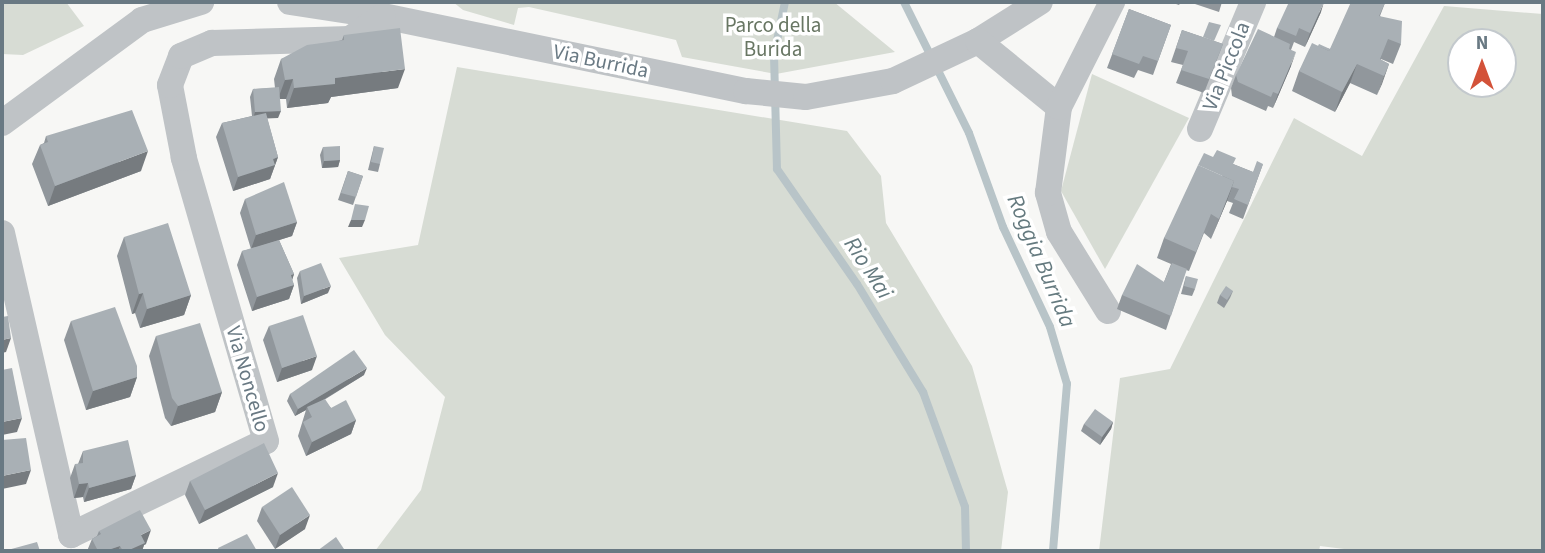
<!DOCTYPE html>
<style>
body{margin:0}
#map{position:relative;width:1545px;height:553px;overflow:hidden;background:#f7f7f5;font-family:"Source Sans 3",sans-serif}
div>[style]{position:absolute}
[style*='--x']{left:calc(var(--x)*1px);top:calc(var(--y)*1px);width:calc(var(--w)*1px);rotate:calc(var(--a)*1deg)}
.green>*{inset:0;background:#d7dcd4}
.stream>*{height:8px;margin:-4px;padding:0 4px;transform-origin:4px;border-radius:4px;background:#b8c4c8}
.street>*{height:26px;margin:-13px;padding:0 13px;transform-origin:13px;border-radius:13px;background:#bfc3c6}
.wall>*{inset:0;background:#91979c}
.shaded-wall>*{inset:0;background:#767b7f}
.building>*{inset:0;background:#a9b0b5}
span{translate:-50% -50%;white-space:nowrap;text-align:center;line-height:1.15;-webkit-text-stroke:7px #fff;paint-order:stroke}
.park-label{font-size:21px;color:#687663}
.street-label{font-size:21px;color:#697983}
.water-label{font-size:23px;color:#657a7f;font-style:italic}
.frame{position:absolute;inset:0;border:4px solid #697983;pointer-events:none}
.north{position:absolute;left:1447px;top:28px;width:70px;height:70px;box-sizing:border-box;background:#fff;border:2px solid #c3c9cd;border-radius:50%;rotate:0deg;font-size:19px;font-weight:700;line-height:28px;text-align:center;color:#697983}
.north::after{content:'';display:block;margin:auto;width:24px;height:32px;background:#d35239;clip-path:polygon(50% 0,100% 100%,50% 72%,0 100%)}
</style>
<div id="map">
<div class="green">
<div style="clip-path:polygon(2px 2px,66px 2px,84px 26px,23px 55px,2px 54px)"></div>
<div style="clip-path:polygon(453px 2px,834px 2px,895px 52px,776px 74px,682px 57px,676px 40px,529px 7px,518px 8px,514px 25px,463px 10px)"></div>
<div style="clip-path:polygon(evenodd,1444px 6px,1543px 14px,1543px 551px,1360px 551px,1320px 546px,1319px 551px,1099px 551px,1120px 378px,1170px 369px,1294px 118px,1362px 156px,1444px 6px,1461px 42px,1503px 42px,1503px 84px,1461px 84px,1461px 42px)"></div>
<div style="clip-path:polygon(457px 67px,847px 131px,881px 176px,886px 223px,972px 366px,1008px 492px,1001px 551px,375px 551px,421px 490px,445px 397px,385px 335px,339px 258px,418px 245px)"></div>
<div style="clip-path:polygon(1092px 74px,1189px 118px,1105px 269px,1061px 191px)"></div>
</div>
<div class="stream">
<div style="--x:785;--y:2;--w:54;--a:101.7"></div>
<div style="--x:774;--y:55;--w:114;--a:88.5"></div>
<div style="--x:777;--y:169;--w:140;--a:55.2"></div>
<div style="--x:857;--y:284;--w:127;--a:58.6"></div>
<div style="--x:923;--y:392;--w:122;--a:69.9"></div>
<div style="--x:965;--y:507;--w:44;--a:88.7"></div>
<div style="--x:904;--y:2;--w:146;--a:63.6"></div>
<div style="--x:969;--y:133;--w:100;--a:70.1"></div>
<div style="--x:1003;--y:227;--w:110;--a:64.8"></div>
<div style="--x:1050;--y:327;--w:59;--a:73.4"></div>
<div style="--x:1067;--y:384;--w:168;--a:94.8"></div>
</div>
<div class="street">
<div style="--x:290;--y:2;--w:94;--a:8.6"></div>
<div style="--x:383;--y:16;--w:371;--a:11.7"></div>
<div style="--x:746;--y:91;--w:60;--a:5.7"></div>
<div style="--x:806;--y:97;--w:88;--a:-10.4"></div>
<div style="--x:893;--y:81;--w:94;--a:-25.2"></div>
<div style="--x:978;--y:41;--w:73;--a:-32.2"></div>
<div style="--x:978;--y:41;--w:104;--a:39.2"></div>
<div style="--x:2;--y:123;--w:174;--a:-36.3"></div>
<div style="--x:142;--y:20;--w:62;--a:-17"></div>
<div style="--x:1200;--y:129;--w:138;--a:-67.3"></div>
<div style="--x:2;--y:233;--w:310;--a:77.1"></div>
<div style="--x:71;--y:535;--w:216;--a:-25.7"></div>
<div style="--x:266;--y:441;--w:295;--a:-106.2"></div>
<div style="--x:184;--y:158;--w:74;--a:-100.9"></div>
<div style="--x:170;--y:85;--w:31;--a:-69"></div>
<div style="--x:181;--y:56;--w:34;--a:-23"></div>
<div style="--x:212;--y:43;--w:138;--a:-1.7"></div>
<div style="--x:350;--y:39;--w:40;--a:-34.9"></div>
<div style="--x:1108;--y:311;--w:93;--a:-121.8"></div>
<div style="--x:1059;--y:232;--w:41;--a:-105.8"></div>
<div style="--x:1048;--y:193;--w:87;--a:-82.7"></div>
<div style="--x:1059;--y:107;--w:118;--a:-63.2"></div>
</div>
<div class="wall">
<div style="clip-path:polygon(1170px 2px,1181px 2px,1179px 5px)"></div>
<div style="clip-path:polygon(1189px 2px,1222px 2px,1219px 12px)"></div>
<div style="clip-path:polygon(1385px 3px,1380px 16px,1401px 44px,1393px 64px,1381px 59px,1381px 60px,1389px 64px,1377px 95px,1350px 83px,1335px 112px,1292px 91px,1299px 71px,1318px 46px,1330px 49px)"></div>
<div style="clip-path:polygon(1129px 9px,1171px 25px,1153px 75px,1138px 70px,1134px 78px,1107px 68px)"></div>
<div style="clip-path:polygon(1321px 12px,1305px 47px,1294px 42px,1291px 50px,1291px 66px,1273px 108px,1268px 106px,1266px 111px,1232px 96px,1231px 88px,1236px 75px,1274px 37px,1277px 28px)"></div>
<div style="clip-path:polygon(1182px 30px,1223px 44px,1204px 93px,1176px 83px,1183px 65px,1171px 62px)"></div>
<div style="clip-path:polygon(344px 35px,398px 88px,331px 97px,328px 103px,287px 108px,286px 99px,280px 99px,278px 118px,267px 118px,278px 157px,270px 179px,233px 191px,216px 137px,222px 123px,252px 116px,250px 97px,253px 89px,275px 88px,274px 79px,281px 59px,342px 40px)"></div>
<div style="clip-path:polygon(46px 136px,141px 171px,48px 206px,32px 164px,40px 145px,44px 143px)"></div>
<div style="clip-path:polygon(374px 146px,380px 164px,378px 172px,368px 170px)"></div>
<div style="clip-path:polygon(323px 147px,340px 160px,338px 167px,322px 168px,320px 155px)"></div>
<div style="clip-path:polygon(1233px 164px,1253px 172px,1263px 164px,1243px 219px,1229px 213px,1233px 203px,1227px 201px,1211px 239px,1204px 233px,1189px 271px,1186px 270px,1166px 330px,1117px 309px,1122px 295px,1164px 282px,1171px 264px,1157px 258px,1164px 238px)"></div>
<div style="clip-path:polygon(348px 171px,363px 176px,353px 205px,338px 200px)"></div>
<div style="clip-path:polygon(245px 199px,297px 222px,292px 236px,279px 240px,294px 274px,292px 280px,294px 285px,289px 299px,252px 311px,237px 265px,242px 251px,251px 249px,240px 213px)"></div>
<div style="clip-path:polygon(124px 237px,191px 295px,184px 315px,140px 328px,135px 313px,132px 314px,117px 256px)"></div>
<div style="clip-path:polygon(300px 271px,328px 293px,301px 304px,297px 278px)"></div>
<div style="clip-path:polygon(1186px 276px,1195px 289px,1192px 296px,1181px 294px)"></div>
<div style="clip-path:polygon(1233px 291px,1230px 298px,1224px 308px,1217px 303px,1220px 295px)"></div>
<div style="clip-path:polygon(71px 321px,137px 377px,130px 397px,86px 410px,64px 340px)"></div>
<div style="clip-path:polygon(269px 326px,312px 370px,277px 382px,263px 340px)"></div>
<div style="clip-path:polygon(156px 336px,222px 392px,215px 412px,171px 426px,165px 418px,149px 356px)"></div>
<div style="clip-path:polygon(364px 375px,324px 400px,331px 408px,356px 420px,351px 434px,306px 456px,298px 436px,306px 410px,295px 416px,287px 401px,290px 394px)"></div>
<div style="clip-path:polygon(1113px 422px,1111px 429px,1100px 445px,1081px 431px,1084px 424px)"></div>
<div style="clip-path:polygon(83px 451px,136px 475px,131px 489px,84px 502px,83px 497px,74px 498px,70px 478px,75px 464px,78px 464px)"></div>
<div style="clip-path:polygon(190px 481px,273px 487px,199px 524px,185px 495px)"></div>
<div style="clip-path:polygon(262px 507px,305px 529px,275px 549px,257px 521px)"></div>
<div style="clip-path:polygon(99px 531px,146px 544px,144px 545px,142px 551px,87px 551px,92px 539px,97px 536px)"></div>
</div>
<div class="shaded-wall">
<div style="clip-path:polygon(1324px 2px,1321px 12px,1305px 47px,1310px 33px)"></div>
<div style="clip-path:polygon(1296px 52px,1291px 66px,1273px 108px,1278px 94px)"></div>
<div style="clip-path:polygon(1357px 64px,1350px 83px,1335px 112px,1342px 92px)"></div>
<div style="clip-path:polygon(1389px 64px,1382px 84px,1377px 95px,1384px 76px)"></div>
<div style="clip-path:polygon(405px 69px,398px 88px,331px 97px,328px 103px,287px 108px,294px 88px,335px 78px)"></div>
<div style="clip-path:polygon(293px 79px,286px 99px,278px 99px,285px 80px)"></div>
<div style="clip-path:polygon(281px 111px,278px 118px,253px 119px,255px 112px)"></div>
<div style="clip-path:polygon(148px 151px,141px 171px,48px 206px,55px 186px)"></div>
<div style="clip-path:polygon(278px 157px,270px 179px,233px 191px,238px 177px)"></div>
<div style="clip-path:polygon(340px 160px,338px 167px,322px 168px,324px 161px)"></div>
<div style="clip-path:polygon(1234px 181px,1227px 201px,1211px 239px,1219px 219px)"></div>
<div style="clip-path:polygon(351px 220px,365px 220px,362px 227px,348px 227px)"></div>
<div style="clip-path:polygon(297px 222px,292px 236px,251px 249px,256px 235px)"></div>
<div style="clip-path:polygon(294px 274px,290px 286px,294px 285px,289px 299px,252px 311px,257px 297px,291px 275px)"></div>
<div style="clip-path:polygon(331px 286px,328px 293px,301px 304px,304px 296px)"></div>
<div style="clip-path:polygon(143px 293px,135px 313px,132px 314px,139px 294px)"></div>
<div style="clip-path:polygon(191px 295px,184px 315px,140px 328px,147px 309px)"></div>
<div style="clip-path:polygon(11px 338px,6px 352px,2px 353px,2px 340px)"></div>
<div style="clip-path:polygon(317px 356px,312px 370px,277px 382px,282px 368px)"></div>
<div style="clip-path:polygon(367px 368px,364px 375px,308px 409px,307px 407px,306px 410px,295px 416px,298px 409px)"></div>
<div style="clip-path:polygon(137px 377px,130px 397px,86px 410px,93px 391px)"></div>
<div style="clip-path:polygon(222px 392px,215px 412px,171px 426px,178px 406px)"></div>
<div style="clip-path:polygon(22px 418px,17px 432px,2px 435px,2px 422px)"></div>
<div style="clip-path:polygon(356px 420px,351px 434px,306px 456px,312px 442px)"></div>
<div style="clip-path:polygon(1113px 422px,1111px 429px,1100px 445px,1102px 437px)"></div>
<div style="clip-path:polygon(31px 470px,26px 484px,2px 489px,2px 476px)"></div>
<div style="clip-path:polygon(278px 473px,273px 487px,199px 524px,205px 510px)"></div>
<div style="clip-path:polygon(136px 475px,131px 489px,84px 502px,89px 488px)"></div>
<div style="clip-path:polygon(88px 483px,83px 497px,74px 498px,79px 484px)"></div>
<div style="clip-path:polygon(310px 515px,305px 529px,275px 549px,280px 535px)"></div>
<div style="clip-path:polygon(151px 530px,146px 544px,144px 545px,142px 551px,127px 551px,141px 535px)"></div>
<div style="clip-path:polygon(120px 546px,118px 551px,105px 551px)"></div>
</div>
<div class="building">
<div style="clip-path:polygon(1289px 2px,1324px 2px,1310px 33px,1299px 28px,1296px 36px,1277px 28px)"></div>
<div style="clip-path:polygon(1351px 2px,1382px 2px,1385px 3px,1379px 16px,1402px 21px,1401px 44px,1388px 39px,1380px 59px,1389px 64px,1384px 76px,1357px 64px,1342px 92px,1299px 71px,1312px 43px,1329px 51px)"></div>
<div style="clip-path:polygon(1129px 9px,1171px 25px,1158px 61px,1143px 56px,1139px 64px,1112px 54px)"></div>
<div style="clip-path:polygon(1209px 22px,1221px 25px,1214px 41px,1203px 37px)"></div>
<div style="clip-path:polygon(400px 28px,405px 69px,335px 78px,335px 84px,294px 88px,293px 79px,285px 80px,281px 59px,307px 45px,344px 40px,344px 35px)"></div>
<div style="clip-path:polygon(1258px 29px,1290px 44px,1289px 49px,1296px 52px,1278px 94px,1273px 92px,1271px 97px,1238px 82px,1236px 75px)"></div>
<div style="clip-path:polygon(1182px 30px,1223px 44px,1209px 79px,1181px 70px,1188px 51px,1176px 48px)"></div>
<div style="clip-path:polygon(1319px 44px,1330px 49px,1329px 51px,1318px 46px)"></div>
<div style="clip-path:polygon(279px 87px,281px 111px,255px 112px,253px 89px)"></div>
<div style="clip-path:polygon(132px 110px,148px 151px,55px 186px,40px 145px,48px 142px,46px 136px)"></div>
<div style="clip-path:polygon(266px 113px,278px 157px,273px 159px,275px 165px,238px 177px,222px 123px)"></div>
<div style="clip-path:polygon(340px 146px,340px 160px,324px 161px,323px 147px)"></div>
<div style="clip-path:polygon(374px 146px,384px 148px,380px 164px,371px 162px)"></div>
<div style="clip-path:polygon(1217px 150px,1236px 158px,1233px 164px,1253px 172px,1257px 161px,1263px 164px,1248px 205px,1234px 199px,1239px 189px,1232px 187px,1234px 181px,1198px 165px,1204px 153px,1213px 157px)"></div>
<div style="clip-path:polygon(1198px 165px,1234px 181px,1219px 219px,1211px 214px,1196px 252px,1164px 238px)"></div>
<div style="clip-path:polygon(348px 171px,363px 176px,356px 197px,341px 193px)"></div>
<div style="clip-path:polygon(284px 182px,297px 222px,256px 235px,245px 199px)"></div>
<div style="clip-path:polygon(355px 204px,369px 206px,365px 220px,351px 220px)"></div>
<div style="clip-path:polygon(168px 223px,191px 295px,147px 309px,143px 293px,139px 294px,124px 237px)"></div>
<div style="clip-path:polygon(279px 240px,294px 274px,291px 275px,294px 285px,257px 297px,242px 251px)"></div>
<div style="clip-path:polygon(321px 263px,331px 286px,304px 296px,300px 271px)"></div>
<div style="clip-path:polygon(1172px 263px,1187px 269px,1171px 316px,1122px 295px,1137px 264px,1164px 282px)"></div>
<div style="clip-path:polygon(1186px 276px,1198px 279px,1195px 289px,1184px 286px)"></div>
<div style="clip-path:polygon(1226px 286px,1233px 291px,1227px 300px,1220px 295px)"></div>
<div style="clip-path:polygon(115px 307px,137px 366px,137px 377px,93px 391px,71px 321px)"></div>
<div style="clip-path:polygon(303px 315px,317px 356px,282px 368px,269px 326px)"></div>
<div style="clip-path:polygon(8px 316px,11px 338px,2px 340px,2px 317px)"></div>
<div style="clip-path:polygon(200px 323px,222px 392px,178px 406px,172px 398px,156px 336px)"></div>
<div style="clip-path:polygon(354px 350px,367px 368px,298px 409px,290px 394px)"></div>
<div style="clip-path:polygon(12px 368px,22px 418px,2px 422px,2px 370px)"></div>
<div style="clip-path:polygon(325px 399px,331px 408px,346px 400px,356px 420px,312px 442px,303px 422px,312px 417px,307px 407px)"></div>
<div style="clip-path:polygon(1095px 409px,1113px 422px,1102px 437px,1084px 424px)"></div>
<div style="clip-path:polygon(26px 438px,31px 470px,2px 476px,2px 440px)"></div>
<div style="clip-path:polygon(128px 440px,136px 475px,89px 488px,88px 483px,79px 484px,75px 464px,83px 463px,83px 451px)"></div>
<div style="clip-path:polygon(264px 443px,278px 473px,205px 510px,190px 481px)"></div>
<div style="clip-path:polygon(292px 487px,310px 515px,280px 535px,262px 507px)"></div>
<div style="clip-path:polygon(140px 510px,151px 530px,141px 535px,145px 543px,127px 551px,123px 551px,120px 546px,105px 551px,98px 551px,92px 539px,101px 534px,99px 531px)"></div>
<div style="clip-path:polygon(247px 534px,257px 551px,219px 551px,218px 548px)"></div>
<div style="clip-path:polygon(336px 537px,344px 549px,341px 551px,317px 551px)"></div>
<div style="clip-path:polygon(37px 542px,40px 551px,4px 551px)"></div>
</div>
<div class="park-label">
<span style="left:773px;top:37px">Parco della<br>Burida</span>
</div>
<div class="street-label">
<span style="left:601px;top:61px;rotate:12deg">Via Burrida</span>
<span style="left:1226px;top:66px;rotate:-68deg">Via Piccola</span>
<span style="left:248px;top:379px;rotate:74deg">Via Noncello</span>
</div>
<div class="water-label">
<span style="left:1041px;top:261px;rotate:67deg">Roggia Burrida</span>
<span style="left:868px;top:268px;rotate:57deg">Rio Mai</span>
</div>
<div class="frame"></div>
<div class="north">N</div>
</div>
